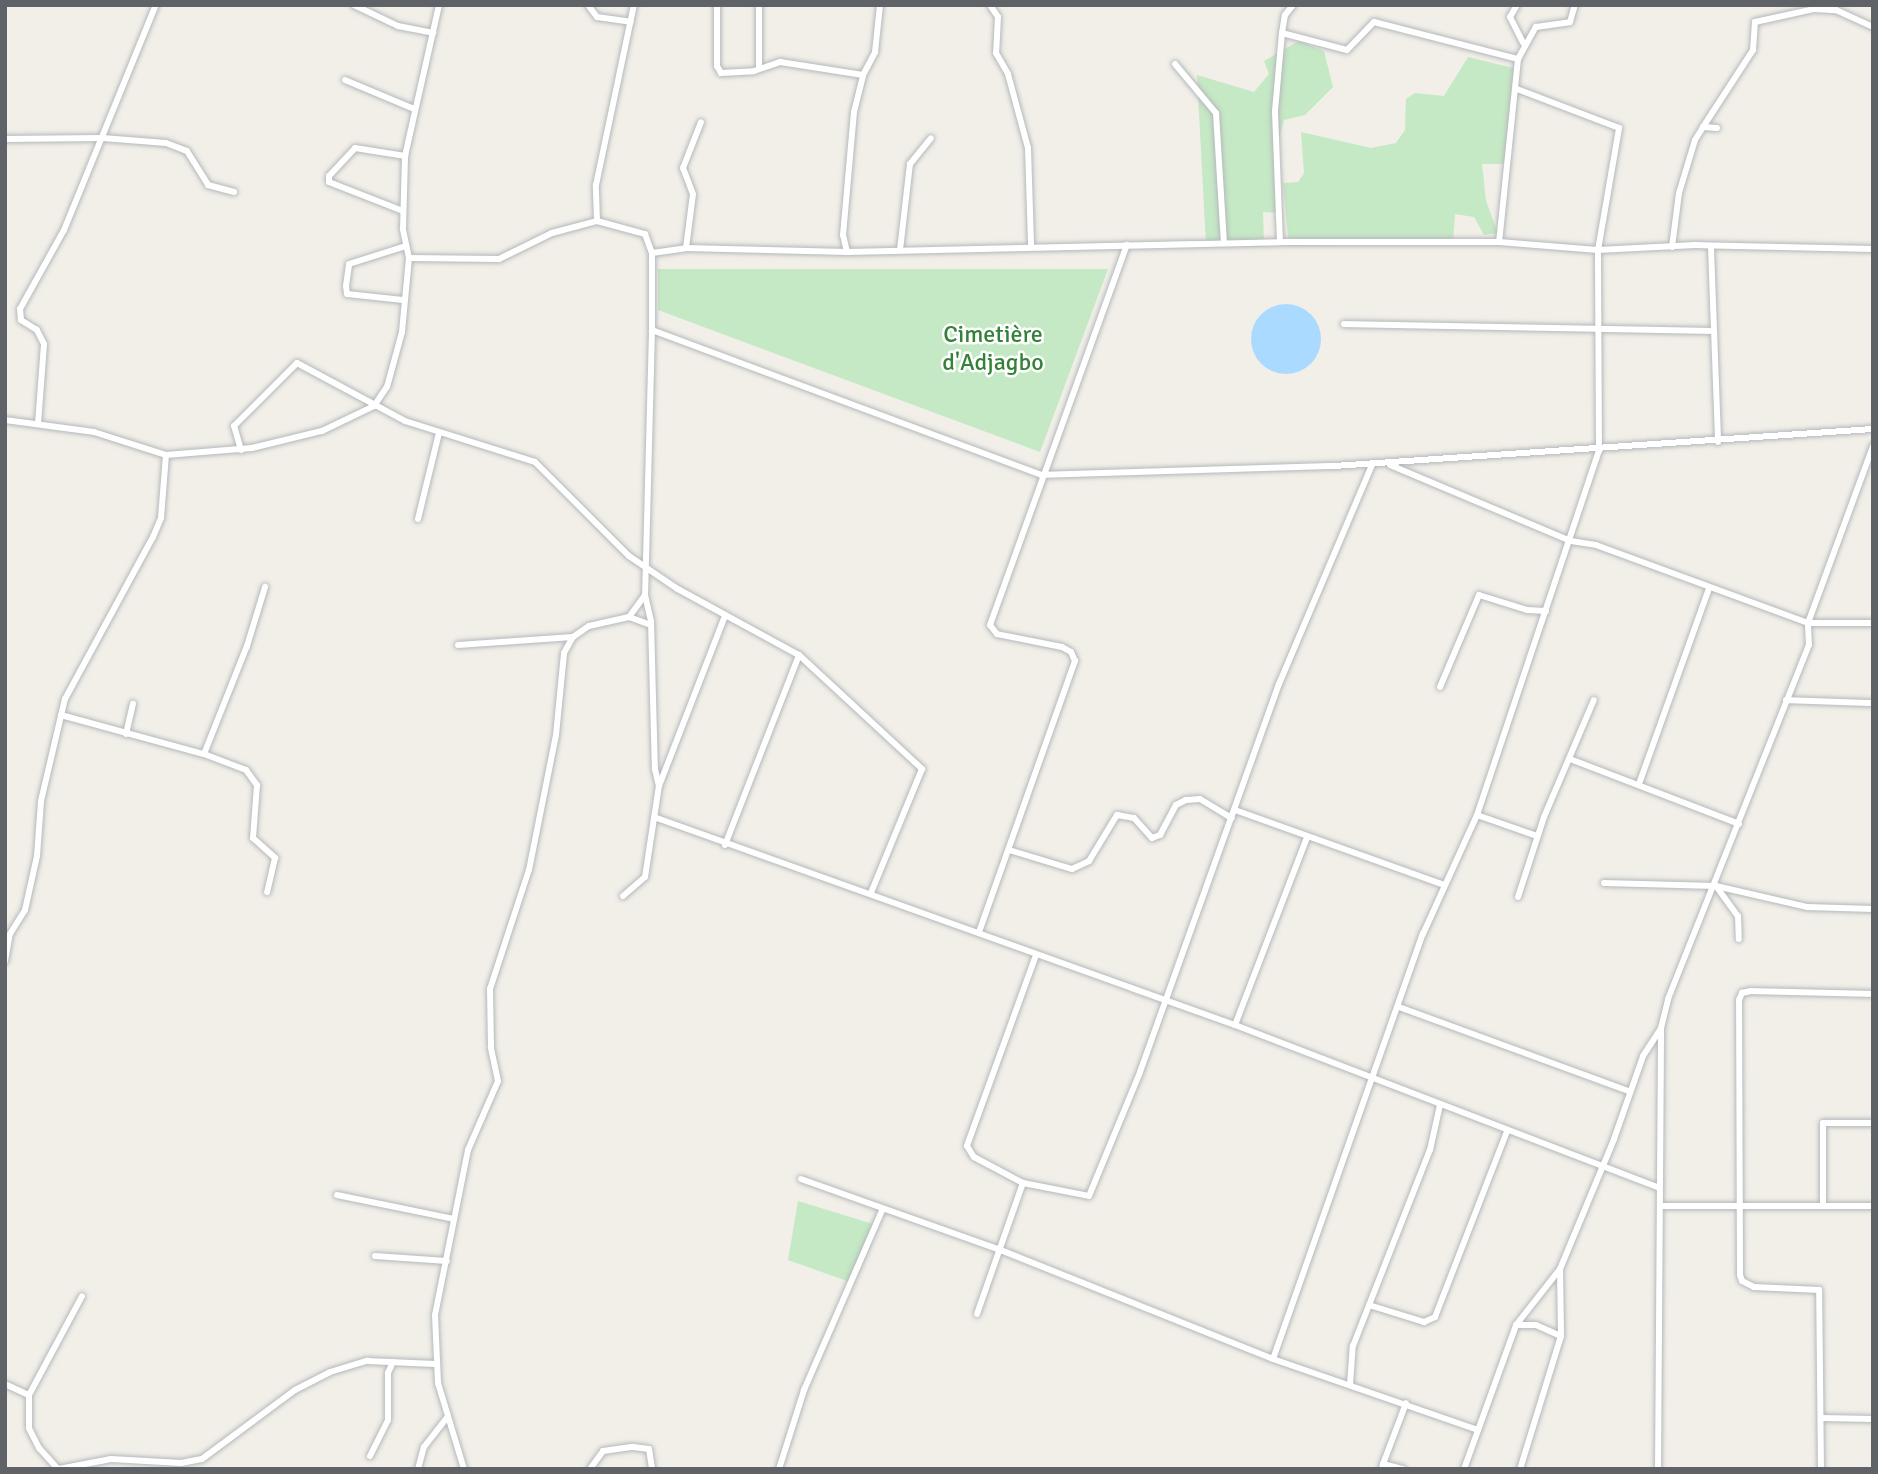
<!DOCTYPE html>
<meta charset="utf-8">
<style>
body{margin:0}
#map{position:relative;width:1878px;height:1474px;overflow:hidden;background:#f1efe8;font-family:Signika,sans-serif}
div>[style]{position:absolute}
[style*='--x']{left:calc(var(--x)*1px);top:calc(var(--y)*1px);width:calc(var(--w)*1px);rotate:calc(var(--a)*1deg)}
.green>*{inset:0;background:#c5e8c5}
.water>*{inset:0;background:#aadaff}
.round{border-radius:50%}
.roads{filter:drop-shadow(0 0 2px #b5b8bc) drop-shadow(0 0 2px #b5b8bc)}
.minor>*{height:6px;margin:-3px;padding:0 3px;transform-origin:3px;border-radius:3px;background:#fff}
span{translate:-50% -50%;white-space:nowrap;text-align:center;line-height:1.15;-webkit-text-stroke:5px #fff;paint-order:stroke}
.park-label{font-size:24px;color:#348238}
.frame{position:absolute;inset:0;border:7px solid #5f6368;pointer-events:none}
</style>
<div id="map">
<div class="green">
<div style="clip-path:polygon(1299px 41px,1324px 51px,1333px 87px,1305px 115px,1284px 120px,1277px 146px,1278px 213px,1263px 212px,1264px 247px,1206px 245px,1197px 75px,1254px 92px,1269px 74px,1264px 61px)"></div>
<div style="clip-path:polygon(1468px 57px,1517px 69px,1509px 164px,1482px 164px,1486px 201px,1498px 233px,1484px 235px,1474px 217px,1455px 214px,1453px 243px,1289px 246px,1283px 183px,1298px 182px,1304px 173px,1301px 132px,1371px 148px,1396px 143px,1405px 130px,1406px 99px,1415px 93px,1444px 96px)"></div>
<div style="clip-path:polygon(658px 269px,1108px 269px,1040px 452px,658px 310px)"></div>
<div style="clip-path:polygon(798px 1201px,873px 1224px,850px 1282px,788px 1260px)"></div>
</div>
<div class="water">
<div class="round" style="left:1251px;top:304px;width:70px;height:70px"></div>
</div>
<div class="roads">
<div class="minor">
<div style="--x:354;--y:5;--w:49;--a:25.5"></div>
<div style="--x:398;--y:26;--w:36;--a:11"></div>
<div style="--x:588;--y:5;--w:15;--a:53"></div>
<div style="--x:597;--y:17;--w:34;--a:8"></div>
<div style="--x:717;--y:5;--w:61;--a:90"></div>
<div style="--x:717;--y:66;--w:8;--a:60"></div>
<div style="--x:721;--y:73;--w:33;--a:-3"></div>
<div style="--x:754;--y:71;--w:28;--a:-19"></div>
<div style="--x:780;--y:62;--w:84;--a:8.9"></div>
<div style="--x:759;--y:5;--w:62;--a:90"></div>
<div style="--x:990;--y:5;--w:14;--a:56"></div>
<div style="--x:998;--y:17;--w:36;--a:93"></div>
<div style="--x:996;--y:53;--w:24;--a:60"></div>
<div style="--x:1008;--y:74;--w:77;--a:74.9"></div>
<div style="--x:1028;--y:148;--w:97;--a:88.2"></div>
<div style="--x:1517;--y:5;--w:14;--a:120"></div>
<div style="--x:1510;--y:17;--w:29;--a:63"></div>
<div style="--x:1282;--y:33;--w:67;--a:14.7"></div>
<div style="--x:1347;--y:50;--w:39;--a:-46"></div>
<div style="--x:1374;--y:22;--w:149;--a:14.4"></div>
<div style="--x:1518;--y:59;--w:184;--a:95.9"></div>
<div style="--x:1518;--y:59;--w:37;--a:-61"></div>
<div style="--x:1536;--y:27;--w:34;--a:-8"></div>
<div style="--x:1570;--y:22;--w:18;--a:-74"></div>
<div style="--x:1175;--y:64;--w:64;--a:50.1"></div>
<div style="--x:1216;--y:113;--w:129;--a:86.5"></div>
<div style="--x:345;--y:80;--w:75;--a:22.8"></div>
<div style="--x:1703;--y:127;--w:92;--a:-57"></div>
<div style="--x:1753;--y:50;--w:28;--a:-86"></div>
<div style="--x:1755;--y:22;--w:60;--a:-12.4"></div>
<div style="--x:1814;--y:9;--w:22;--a:3"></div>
<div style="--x:1836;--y:10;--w:41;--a:24.7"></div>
<div style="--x:5;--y:139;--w:98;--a:-0.6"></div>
<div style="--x:103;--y:138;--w:63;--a:4.5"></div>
<div style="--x:166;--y:143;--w:22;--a:21"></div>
<div style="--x:187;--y:151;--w:40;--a:58"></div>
<div style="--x:208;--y:185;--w:27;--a:15"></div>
<div style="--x:403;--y:211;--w:79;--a:-158.6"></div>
<div style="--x:329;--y:182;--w:6;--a:-90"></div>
<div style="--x:329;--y:176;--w:38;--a:-47"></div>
<div style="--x:355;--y:148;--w:51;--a:9.1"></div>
<div style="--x:597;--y:221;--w:36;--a:-92"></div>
<div style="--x:596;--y:185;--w:184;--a:-78.1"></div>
<div style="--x:1280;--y:242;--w:131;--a:-92.2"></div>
<div style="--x:1275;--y:111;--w:78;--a:-84.9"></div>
<div style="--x:1282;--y:33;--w:18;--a:-81"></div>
<div style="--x:1285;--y:15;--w:13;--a:-51"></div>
<div style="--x:1672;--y:247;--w:54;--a:-82.6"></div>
<div style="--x:1679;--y:193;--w:55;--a:-73.2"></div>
<div style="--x:1695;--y:140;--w:15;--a:-58"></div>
<div style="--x:1703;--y:127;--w:14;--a:4"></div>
<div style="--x:686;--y:248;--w:54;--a:-82.6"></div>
<div style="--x:693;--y:194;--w:28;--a:-111"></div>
<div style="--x:683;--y:168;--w:49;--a:-68.6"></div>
<div style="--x:1711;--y:248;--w:194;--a:87.9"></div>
<div style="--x:900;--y:250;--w:87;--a:-83.4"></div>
<div style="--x:910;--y:164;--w:33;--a:-51"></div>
<div style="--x:847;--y:252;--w:17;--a:-103"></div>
<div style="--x:843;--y:235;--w:123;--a:-84.9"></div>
<div style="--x:854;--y:112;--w:38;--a:-76"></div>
<div style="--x:863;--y:75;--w:26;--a:-62"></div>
<div style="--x:875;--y:52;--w:47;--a:-83.9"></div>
<div style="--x:652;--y:253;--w:34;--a:-8"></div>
<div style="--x:686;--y:248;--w:161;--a:1.4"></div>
<div style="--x:847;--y:252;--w:433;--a:-1.3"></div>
<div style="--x:1280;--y:242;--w:219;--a:0"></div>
<div style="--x:1499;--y:242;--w:99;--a:4.6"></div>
<div style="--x:1598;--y:250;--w:97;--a:-3"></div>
<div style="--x:1695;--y:245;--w:178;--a:1.3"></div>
<div style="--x:409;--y:258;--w:30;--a:-102"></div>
<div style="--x:403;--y:229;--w:73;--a:-88.4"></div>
<div style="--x:405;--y:156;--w:155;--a:-77.3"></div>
<div style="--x:403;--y:300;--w:56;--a:-173.9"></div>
<div style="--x:347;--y:294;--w:8;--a:-97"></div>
<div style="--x:346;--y:286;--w:22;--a:-82"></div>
<div style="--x:349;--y:264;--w:60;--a:-17.5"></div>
<div style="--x:1344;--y:324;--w:366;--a:1.1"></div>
<div style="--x:652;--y:330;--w:415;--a:20.4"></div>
<div style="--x:1041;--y:475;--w:293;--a:-1.8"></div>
<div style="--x:1334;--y:466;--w:540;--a:-3.93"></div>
<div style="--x:5;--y:420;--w:90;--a:7.7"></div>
<div style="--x:94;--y:432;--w:76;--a:17.7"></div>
<div style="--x:166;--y:455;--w:86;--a:-4.7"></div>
<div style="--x:252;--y:448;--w:72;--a:-13.7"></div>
<div style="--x:322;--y:431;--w:58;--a:-25.7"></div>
<div style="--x:374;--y:406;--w:23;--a:-56"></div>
<div style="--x:387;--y:387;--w:57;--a:-74.7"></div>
<div style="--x:402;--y:332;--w:74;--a:-84.6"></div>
<div style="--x:409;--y:258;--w:90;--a:0.6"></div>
<div style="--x:499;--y:259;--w:59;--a:-26.1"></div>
<div style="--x:552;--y:233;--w:47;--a:-14.9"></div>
<div style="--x:597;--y:221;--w:50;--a:15.2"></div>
<div style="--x:645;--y:234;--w:20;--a:70"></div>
<div style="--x:652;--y:253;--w:77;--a:90"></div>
<div style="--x:652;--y:330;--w:265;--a:91.5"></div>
<div style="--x:645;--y:595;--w:27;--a:77"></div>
<div style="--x:651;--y:621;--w:148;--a:88.5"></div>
<div style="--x:655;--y:769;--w:17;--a:77"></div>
<div style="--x:38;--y:424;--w:80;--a:-85.7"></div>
<div style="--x:44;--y:344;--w:16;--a:-117"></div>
<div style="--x:37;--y:330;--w:19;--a:-148"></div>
<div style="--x:21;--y:320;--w:11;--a:-95"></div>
<div style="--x:20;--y:309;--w:90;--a:-60.9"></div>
<div style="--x:64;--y:230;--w:243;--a:-67.8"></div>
<div style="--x:241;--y:450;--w:25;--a:-106"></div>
<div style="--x:234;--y:426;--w:89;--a:-45"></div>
<div style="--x:297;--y:363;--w:123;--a:28.2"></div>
<div style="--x:405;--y:421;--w:136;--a:17.5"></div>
<div style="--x:535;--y:462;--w:133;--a:45"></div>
<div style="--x:629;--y:556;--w:57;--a:34.2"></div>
<div style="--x:676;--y:588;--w:140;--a:28.6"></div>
<div style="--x:799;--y:655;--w:168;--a:42.8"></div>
<div style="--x:922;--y:769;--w:134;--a:112.4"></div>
<div style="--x:1390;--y:465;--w:196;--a:22.8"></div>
<div style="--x:1571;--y:541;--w:25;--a:9"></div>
<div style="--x:1596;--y:545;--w:226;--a:20.2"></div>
<div style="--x:1808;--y:623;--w:65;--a:0"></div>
<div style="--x:418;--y:519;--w:89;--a:-76.3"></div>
<div style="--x:629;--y:617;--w:27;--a:-54"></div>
<div style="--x:458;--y:645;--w:115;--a:-4"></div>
<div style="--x:573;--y:637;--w:19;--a:-35"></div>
<div style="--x:589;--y:626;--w:41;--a:-12.7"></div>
<div style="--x:629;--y:617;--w:23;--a:20"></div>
<div style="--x:1440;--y:687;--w:100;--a:-67"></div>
<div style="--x:1479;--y:595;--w:50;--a:17.4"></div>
<div style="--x:1527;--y:610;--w:19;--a:3"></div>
<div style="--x:1786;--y:700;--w:87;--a:2"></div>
<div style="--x:61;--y:715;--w:148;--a:15.3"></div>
<div style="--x:204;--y:754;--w:45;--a:20.9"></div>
<div style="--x:246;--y:770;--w:19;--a:54"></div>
<div style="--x:257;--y:785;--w:53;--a:94.3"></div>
<div style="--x:253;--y:838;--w:30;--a:42"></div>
<div style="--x:275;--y:858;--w:35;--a:103"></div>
<div style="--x:126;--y:734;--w:31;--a:-77"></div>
<div style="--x:204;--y:754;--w:116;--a:-68.3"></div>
<div style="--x:247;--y:646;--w:62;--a:-73"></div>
<div style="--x:1570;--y:759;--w:181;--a:21"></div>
<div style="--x:1639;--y:784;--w:208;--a:-70.3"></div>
<div style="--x:1235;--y:810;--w:222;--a:19.7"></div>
<div style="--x:1477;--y:815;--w:64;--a:19.3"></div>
<div style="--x:654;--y:817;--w:617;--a:19.7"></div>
<div style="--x:1235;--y:1025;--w:455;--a:21"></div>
<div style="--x:725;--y:845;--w:204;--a:-68.7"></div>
<div style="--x:1009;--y:850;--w:66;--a:16.8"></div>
<div style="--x:1072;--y:869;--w:19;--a:-25"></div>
<div style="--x:1089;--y:861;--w:54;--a:-58.7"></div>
<div style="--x:1117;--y:815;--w:17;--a:10"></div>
<div style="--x:1134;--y:818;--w:27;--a:48"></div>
<div style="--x:1152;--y:838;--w:9;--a:-21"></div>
<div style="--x:1160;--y:835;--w:34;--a:-62"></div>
<div style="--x:1176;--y:805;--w:11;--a:-27"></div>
<div style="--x:1186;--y:800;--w:14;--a:-4"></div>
<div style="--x:1200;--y:799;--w:37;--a:31"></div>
<div style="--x:1604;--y:883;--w:112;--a:1.5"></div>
<div style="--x:1716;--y:886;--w:93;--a:13"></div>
<div style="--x:1807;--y:907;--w:66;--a:1.7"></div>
<div style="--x:1716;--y:886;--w:37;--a:54"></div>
<div style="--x:1738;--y:916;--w:23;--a:88"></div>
<div style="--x:623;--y:896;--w:29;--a:-41"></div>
<div style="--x:645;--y:877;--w:92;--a:-81.3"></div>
<div style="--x:659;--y:786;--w:182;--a:-68.8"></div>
<div style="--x:1518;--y:897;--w:84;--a:-72"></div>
<div style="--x:1544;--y:817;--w:127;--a:-66.9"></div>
<div style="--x:979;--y:932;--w:288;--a:-70.5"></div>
<div style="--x:1075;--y:661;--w:10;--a:-114"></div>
<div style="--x:1071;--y:652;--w:10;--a:-151"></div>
<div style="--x:1062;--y:647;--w:66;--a:-168.7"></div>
<div style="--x:997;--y:634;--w:11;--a:-128"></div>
<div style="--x:990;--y:625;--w:404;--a:-70.2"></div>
<div style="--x:1036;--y:955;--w:203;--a:109.9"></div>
<div style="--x:967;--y:1146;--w:13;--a:58"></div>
<div style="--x:974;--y:1157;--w:55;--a:28"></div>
<div style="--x:1023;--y:1183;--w:67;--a:11.1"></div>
<div style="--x:1089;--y:1196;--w:134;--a:-67.6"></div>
<div style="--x:1140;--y:1072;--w:412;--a:-70.3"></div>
<div style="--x:1279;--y:684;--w:240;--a:-67"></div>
<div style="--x:5;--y:961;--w:27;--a:-80"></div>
<div style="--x:10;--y:934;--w:28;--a:-58"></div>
<div style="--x:25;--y:910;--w:55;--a:-77.5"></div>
<div style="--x:37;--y:856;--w:55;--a:-85.8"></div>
<div style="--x:41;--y:801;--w:105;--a:-76.8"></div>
<div style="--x:65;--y:699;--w:184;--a:-61.5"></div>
<div style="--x:153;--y:537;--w:21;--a:-67"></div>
<div style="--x:161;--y:518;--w:63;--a:-85.5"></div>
<div style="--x:1399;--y:1007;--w:245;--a:20.1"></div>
<div style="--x:1235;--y:1025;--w:201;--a:-69"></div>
<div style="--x:801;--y:1179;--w:209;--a:19.6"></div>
<div style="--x:998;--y:1249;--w:296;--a:21.8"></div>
<div style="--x:1273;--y:1359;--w:217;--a:19.1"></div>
<div style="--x:337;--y:1195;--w:119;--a:11.6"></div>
<div style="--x:1660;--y:1206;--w:213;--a:0"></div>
<div style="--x:1823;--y:1206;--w:83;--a:-90"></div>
<div style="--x:1823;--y:1123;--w:50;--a:0"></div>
<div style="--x:375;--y:1256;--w:72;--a:4"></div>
<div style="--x:1560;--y:1269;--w:67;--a:89.1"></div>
<div style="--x:1369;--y:1305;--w:58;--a:17.2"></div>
<div style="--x:1424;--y:1322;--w:12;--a:-24"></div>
<div style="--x:1435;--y:1317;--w:199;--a:-68.8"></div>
<div style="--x:977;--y:1314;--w:139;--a:-70.7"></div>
<div style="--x:1516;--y:1325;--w:20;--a:0"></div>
<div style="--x:1536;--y:1325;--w:27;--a:24"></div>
<div style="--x:1561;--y:1336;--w:139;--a:107.1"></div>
<div style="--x:1273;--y:1359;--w:451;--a:-70.6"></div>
<div style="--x:1423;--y:934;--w:131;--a:-65.6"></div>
<div style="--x:1477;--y:815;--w:384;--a:-71.5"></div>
<div style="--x:1599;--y:451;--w:201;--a:-90.3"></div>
<div style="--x:1598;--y:250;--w:124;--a:-80.2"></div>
<div style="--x:1619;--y:128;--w:109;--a:-159.1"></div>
<div style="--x:5;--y:1384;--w:26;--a:25"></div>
<div style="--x:1350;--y:1385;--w:39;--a:-86"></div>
<div style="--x:1353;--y:1346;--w:211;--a:-68.6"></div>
<div style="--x:1430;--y:1150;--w:46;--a:-77.5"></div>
<div style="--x:1821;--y:1418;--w:52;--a:1.1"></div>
<div style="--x:370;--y:1456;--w:40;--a:-63.4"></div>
<div style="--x:388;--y:1420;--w:47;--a:-90"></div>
<div style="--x:388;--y:1373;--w:12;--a:-66"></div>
<div style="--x:1383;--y:1464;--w:65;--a:-69.3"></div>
<div style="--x:58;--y:1469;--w:28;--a:-132"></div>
<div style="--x:39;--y:1448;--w:22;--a:-117"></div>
<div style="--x:29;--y:1428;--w:33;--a:-90"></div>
<div style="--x:29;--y:1395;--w:112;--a:-61.8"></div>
<div style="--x:59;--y:1469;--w:53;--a:-10.9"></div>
<div style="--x:111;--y:1459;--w:70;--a:3.3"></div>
<div style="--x:181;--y:1463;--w:21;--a:-11"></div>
<div style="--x:202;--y:1459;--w:116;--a:-36.6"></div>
<div style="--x:295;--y:1390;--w:39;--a:-27"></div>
<div style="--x:330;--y:1372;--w:39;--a:-17"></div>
<div style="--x:367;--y:1361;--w:68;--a:2.5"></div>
<div style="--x:418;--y:1469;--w:23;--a:-75"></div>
<div style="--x:424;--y:1447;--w:37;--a:-52"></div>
<div style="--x:464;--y:1469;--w:90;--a:-106.8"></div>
<div style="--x:438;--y:1383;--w:68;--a:-92.5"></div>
<div style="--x:435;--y:1315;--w:168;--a:-78.7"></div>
<div style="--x:468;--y:1150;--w:75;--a:-66.5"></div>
<div style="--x:498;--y:1081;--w:35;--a:-102"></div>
<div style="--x:491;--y:1047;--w:58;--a:-91"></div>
<div style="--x:490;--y:989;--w:125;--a:-71.9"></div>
<div style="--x:529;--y:870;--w:138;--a:-78.7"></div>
<div style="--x:556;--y:735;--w:82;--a:-84.4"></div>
<div style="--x:564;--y:653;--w:18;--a:-61"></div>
<div style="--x:590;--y:1469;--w:22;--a:-54"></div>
<div style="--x:603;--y:1451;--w:30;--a:-8"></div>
<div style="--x:633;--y:1447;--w:16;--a:7"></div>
<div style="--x:649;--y:1449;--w:20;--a:81"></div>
<div style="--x:779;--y:1469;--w:83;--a:-72.4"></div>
<div style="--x:804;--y:1390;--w:195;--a:-66.5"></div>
<div style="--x:1382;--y:1469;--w:5;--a:-79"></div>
<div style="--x:1383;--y:1464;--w:21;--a:14"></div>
<div style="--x:1464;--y:1469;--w:153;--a:-70.1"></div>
<div style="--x:1516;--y:1325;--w:71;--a:-51.8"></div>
<div style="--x:1560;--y:1269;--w:141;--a:-67.4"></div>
<div style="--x:1614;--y:1139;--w:88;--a:-70.7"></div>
<div style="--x:1643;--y:1056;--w:33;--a:-57"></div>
<div style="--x:1661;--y:1028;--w:30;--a:-76"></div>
<div style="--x:1668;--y:999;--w:381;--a:-68.3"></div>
<div style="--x:1809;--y:645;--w:22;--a:-93"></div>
<div style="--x:1808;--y:623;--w:189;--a:-69.8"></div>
<div style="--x:1658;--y:1469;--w:439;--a:-89.6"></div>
<div style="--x:1821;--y:1469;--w:179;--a:-90.6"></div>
<div style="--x:1819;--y:1290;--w:65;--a:-177.4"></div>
<div style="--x:1754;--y:1287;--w:13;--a:-153"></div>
<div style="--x:1742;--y:1281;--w:6;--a:-108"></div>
<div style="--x:1740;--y:1275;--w:275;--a:-90.2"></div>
<div style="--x:1739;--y:1000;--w:8;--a:-67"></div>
<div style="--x:1742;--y:993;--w:9;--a:-13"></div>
<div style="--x:1751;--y:991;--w:122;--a:1.4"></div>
</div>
</div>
<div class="park-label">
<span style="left:993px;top:349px">Cimetière<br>d'Adjagbo</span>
</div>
<div class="frame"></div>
</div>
